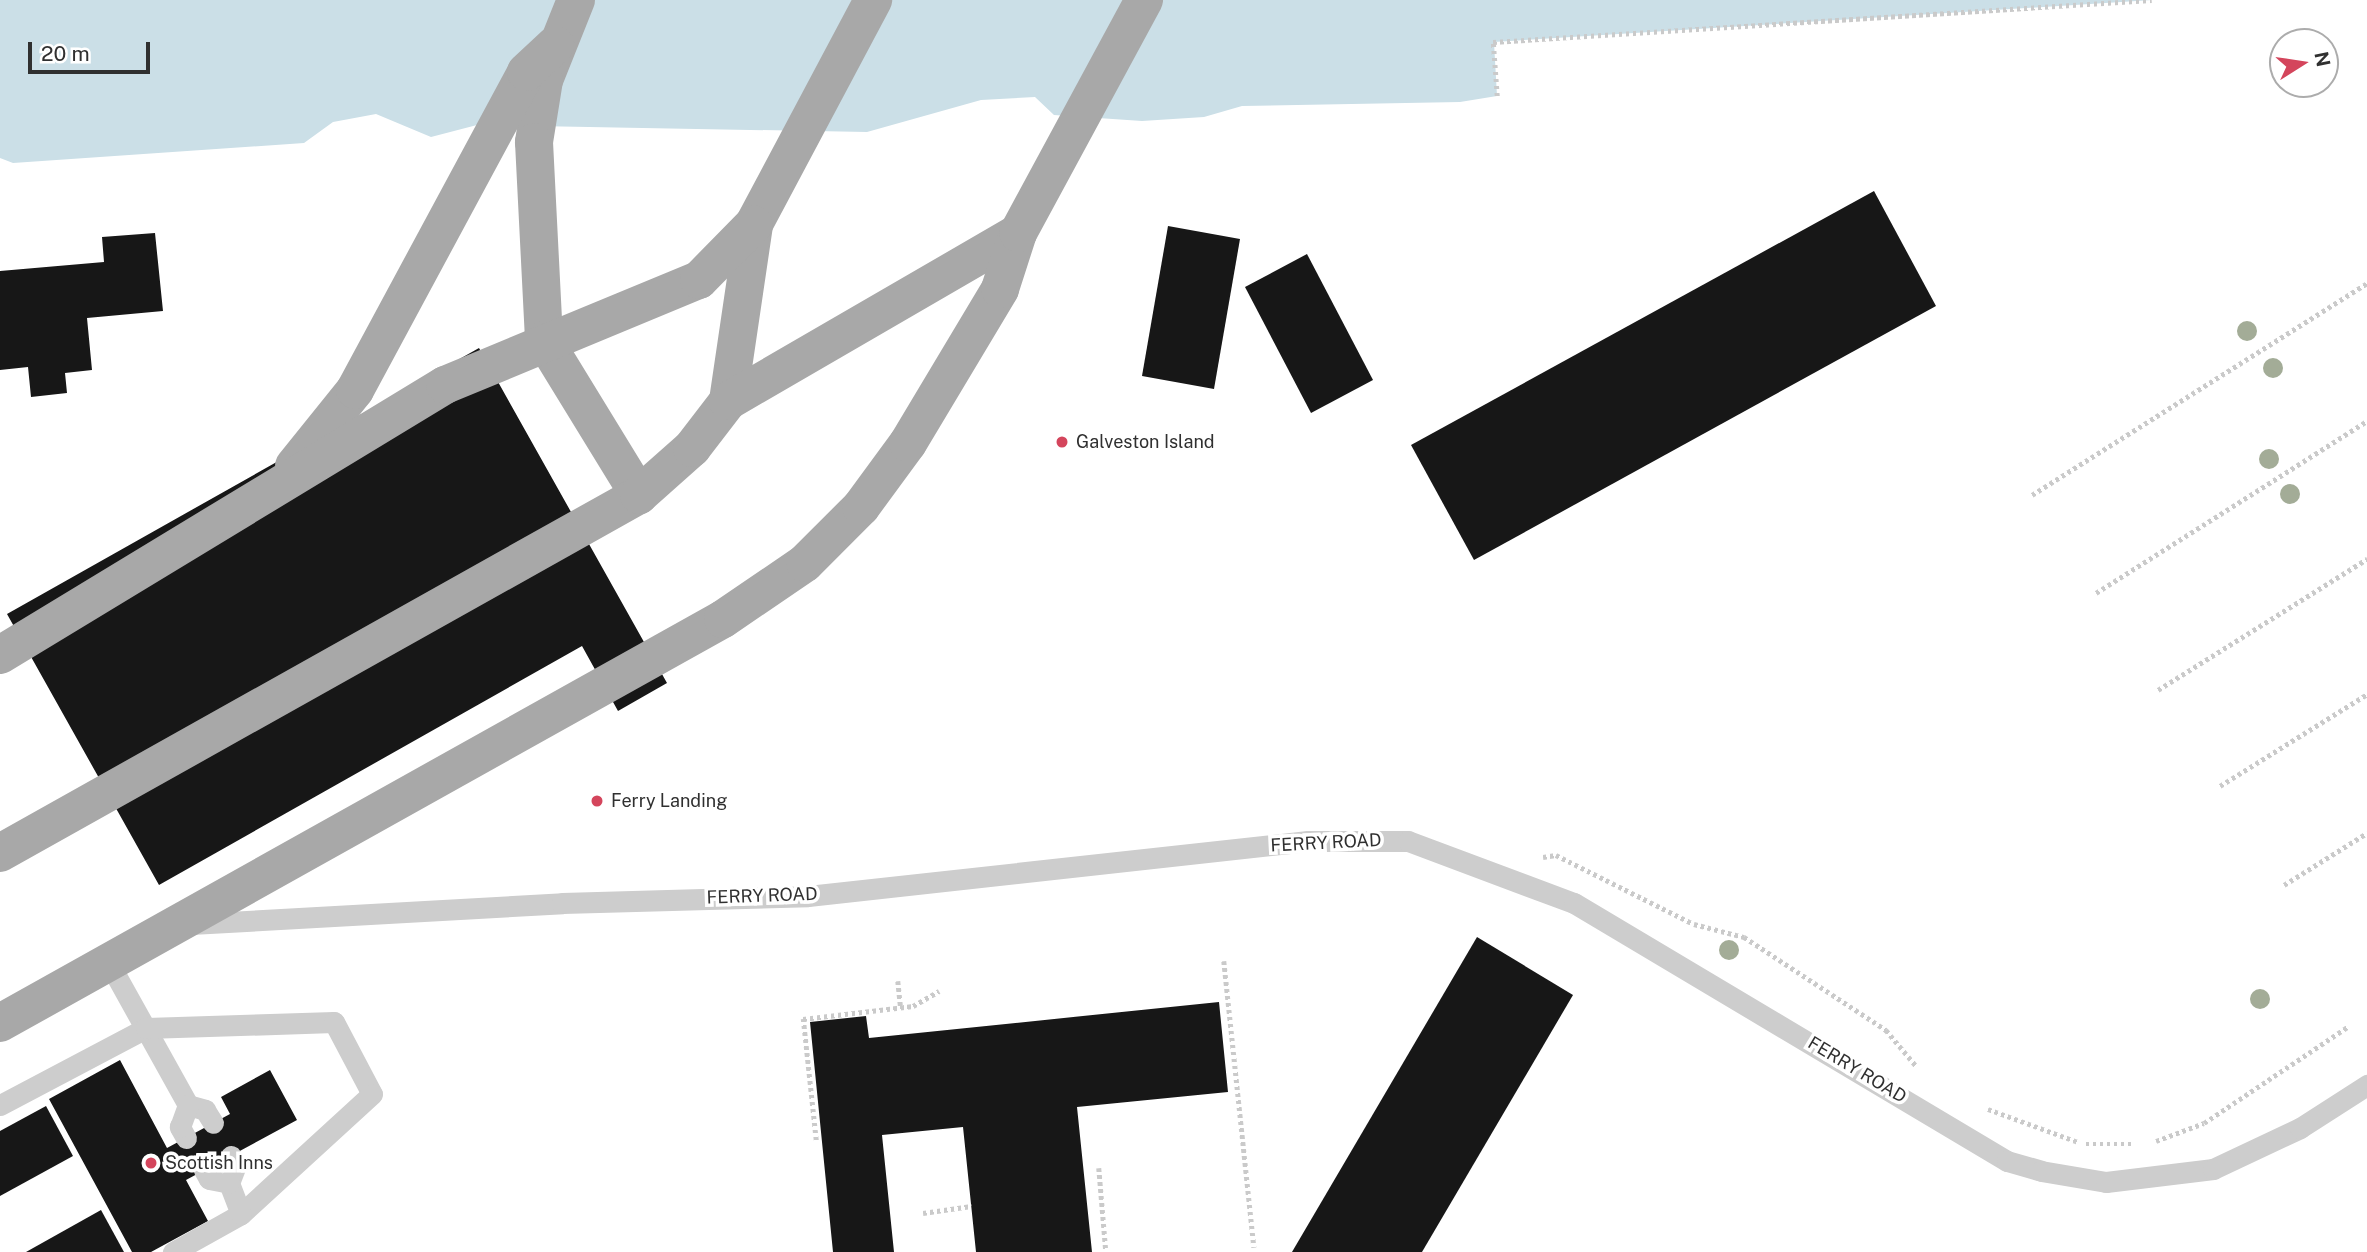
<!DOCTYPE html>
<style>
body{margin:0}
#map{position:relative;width:2367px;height:1252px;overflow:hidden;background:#fff;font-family:"Public Sans",sans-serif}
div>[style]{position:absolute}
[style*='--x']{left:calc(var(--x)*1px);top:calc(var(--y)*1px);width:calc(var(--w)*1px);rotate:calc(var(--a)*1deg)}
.water>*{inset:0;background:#cbdfe7}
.building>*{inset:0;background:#171717}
.path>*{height:4.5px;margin-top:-2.25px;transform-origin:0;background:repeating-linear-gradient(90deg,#cacaca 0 3.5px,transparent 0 7px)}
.lane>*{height:21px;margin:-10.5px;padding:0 10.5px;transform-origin:10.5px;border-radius:10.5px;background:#cdcdcd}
.primary>*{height:38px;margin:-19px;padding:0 19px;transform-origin:19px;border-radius:19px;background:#a8a8a8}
.trees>*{width:20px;height:20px;margin:-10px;border-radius:50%;background:#a3ac97}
.dots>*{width:19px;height:19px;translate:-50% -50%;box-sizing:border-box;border:4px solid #fff;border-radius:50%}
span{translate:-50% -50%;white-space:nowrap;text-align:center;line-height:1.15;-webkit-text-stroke:7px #fff;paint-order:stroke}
.poi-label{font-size:18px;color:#303030}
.left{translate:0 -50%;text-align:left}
.street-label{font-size:18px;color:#303030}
.north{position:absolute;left:2269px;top:28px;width:70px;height:70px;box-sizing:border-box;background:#fff;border:2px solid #acacac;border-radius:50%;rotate:78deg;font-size:19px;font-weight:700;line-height:28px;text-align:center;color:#303030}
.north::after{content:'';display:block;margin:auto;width:24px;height:32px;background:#d4455c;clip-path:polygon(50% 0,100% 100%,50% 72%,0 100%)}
.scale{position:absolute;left:28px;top:42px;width:122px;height:32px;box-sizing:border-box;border:4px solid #303030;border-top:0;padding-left:9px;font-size:21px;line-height:24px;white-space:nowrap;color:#303030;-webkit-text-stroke:5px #fff;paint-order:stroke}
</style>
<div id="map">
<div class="water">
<div style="clip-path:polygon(0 0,2152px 0,1494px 42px,1497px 96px,1460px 102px,1242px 106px,1204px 117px,1142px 121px,1054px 115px,1035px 97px,981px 100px,867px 132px,477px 125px,431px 137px,376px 114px,333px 122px,304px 143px,13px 163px,0 158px)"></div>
</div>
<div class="building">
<div style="clip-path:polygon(1874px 191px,1936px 306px,1474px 560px,1411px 445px)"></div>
<div style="clip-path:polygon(1168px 226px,1240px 239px,1214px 389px,1142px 376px)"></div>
<div style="clip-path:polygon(155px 233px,163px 311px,87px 318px,92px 370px,65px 373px,67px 393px,31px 397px,28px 367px,0 370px,0 271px,104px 262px,102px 237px)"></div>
<div style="clip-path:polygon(1307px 254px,1373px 380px,1311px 413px,1245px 287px)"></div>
<div style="clip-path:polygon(479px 348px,667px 683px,618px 711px,582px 646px,159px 885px,7px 614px)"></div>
<div style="clip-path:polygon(1477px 937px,1573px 995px,1422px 1252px,1292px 1252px)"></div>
<div style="clip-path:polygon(1219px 1002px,1228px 1092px,1077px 1107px,1092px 1252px,976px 1252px,963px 1127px,882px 1135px,894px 1252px,833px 1252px,810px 1022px,866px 1016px,869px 1038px)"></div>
<div style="clip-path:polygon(120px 1060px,167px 1148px,230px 1114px,221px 1097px,270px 1070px,297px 1120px,186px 1180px,208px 1221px,151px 1252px,132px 1252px,49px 1099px)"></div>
<div style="clip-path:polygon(46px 1106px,73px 1156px,0 1196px,0 1131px)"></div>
<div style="clip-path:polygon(101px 1210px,124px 1252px,26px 1252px)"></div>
</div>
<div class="path">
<div style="--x:1497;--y:96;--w:54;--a:-94.2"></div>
<div style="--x:1493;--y:42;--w:660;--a:-3.65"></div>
<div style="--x:2032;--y:495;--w:396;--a:-32.3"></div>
<div style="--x:2096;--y:593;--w:321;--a:-32.4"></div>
<div style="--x:2158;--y:690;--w:247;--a:-32.1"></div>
<div style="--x:2220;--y:786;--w:173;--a:-32"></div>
<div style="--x:1543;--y:857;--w:13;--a:-9"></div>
<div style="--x:1556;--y:855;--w:154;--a:26.6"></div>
<div style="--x:1694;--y:924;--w:52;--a:14.6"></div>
<div style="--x:1744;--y:937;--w:170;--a:33.2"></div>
<div style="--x:1886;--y:1030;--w:48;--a:50"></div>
<div style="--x:2284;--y:885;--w:98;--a:-32.1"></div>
<div style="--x:1224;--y:961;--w:288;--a:84"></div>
<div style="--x:898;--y:981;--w:27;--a:84"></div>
<div style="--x:1988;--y:1109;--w:96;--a:20.1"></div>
<div style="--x:816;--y:1140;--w:122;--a:-96.1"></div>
<div style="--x:803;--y:1019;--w:111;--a:-6.7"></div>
<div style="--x:913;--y:1006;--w:30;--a:-30"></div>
<div style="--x:2156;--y:1141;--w:51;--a:-20.6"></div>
<div style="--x:2204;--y:1123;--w:174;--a:-33.8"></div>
<div style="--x:2086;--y:1144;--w:48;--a:0"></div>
<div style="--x:1099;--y:1168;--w:84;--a:85.2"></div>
<div style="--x:923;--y:1213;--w:49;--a:-8.3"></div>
</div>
<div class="lane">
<div style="--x:191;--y:924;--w:372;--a:-3.2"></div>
<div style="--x:562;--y:903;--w:246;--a:-1.6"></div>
<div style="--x:808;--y:896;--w:503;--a:-6.28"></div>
<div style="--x:1308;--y:841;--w:100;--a:0"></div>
<div style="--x:1408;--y:841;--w:177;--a:20.5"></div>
<div style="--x:1574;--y:903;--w:504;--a:30.79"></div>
<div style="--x:2007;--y:1161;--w:35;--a:16"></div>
<div style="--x:2041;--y:1171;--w:66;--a:9.6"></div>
<div style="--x:2106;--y:1182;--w:108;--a:-6.9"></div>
<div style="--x:2213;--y:1169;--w:96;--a:-25.2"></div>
<div style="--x:2300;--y:1128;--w:80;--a:-32.7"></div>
<div style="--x:109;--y:963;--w:162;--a:60.9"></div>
<div style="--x:188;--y:1105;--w:18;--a:16"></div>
<div style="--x:205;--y:1110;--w:15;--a:58"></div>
<div style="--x:0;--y:1105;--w:165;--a:-27.8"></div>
<div style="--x:146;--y:1028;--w:188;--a:-1.8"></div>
<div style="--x:334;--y:1022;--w:81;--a:62.2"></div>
<div style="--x:372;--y:1094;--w:178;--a:137.5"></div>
<div style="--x:241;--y:1214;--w:78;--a:150.8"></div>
<div style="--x:186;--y:1138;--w:13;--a:-119"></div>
<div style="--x:180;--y:1127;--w:23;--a:-70"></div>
<div style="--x:231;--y:1156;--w:10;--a:61"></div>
<div style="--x:236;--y:1165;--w:19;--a:111"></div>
<div style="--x:229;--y:1183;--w:33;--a:69"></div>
<div style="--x:204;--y:1170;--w:10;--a:61"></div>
<div style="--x:209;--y:1179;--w:20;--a:11"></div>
</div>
<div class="primary">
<div style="--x:576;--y:0;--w:86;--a:111.8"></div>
<div style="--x:544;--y:80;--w:63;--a:99.2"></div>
<div style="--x:534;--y:142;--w:198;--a:87.1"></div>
<div style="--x:544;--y:340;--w:182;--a:58.5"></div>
<div style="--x:728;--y:401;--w:179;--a:-81.6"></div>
<div style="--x:754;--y:224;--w:254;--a:-62"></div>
<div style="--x:294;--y:466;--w:97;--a:-51.2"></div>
<div style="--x:355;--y:390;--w:361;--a:-61.7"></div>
<div style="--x:526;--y:72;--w:40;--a:-43"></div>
<div style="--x:0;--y:655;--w:521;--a:-31.25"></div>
<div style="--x:445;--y:385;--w:275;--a:-22.5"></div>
<div style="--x:699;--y:280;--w:78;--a:-45.5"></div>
<div style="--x:0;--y:853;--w:732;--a:-29.26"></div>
<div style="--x:639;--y:495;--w:71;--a:-41.6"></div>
<div style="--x:692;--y:448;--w:59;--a:-52.5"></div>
<div style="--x:728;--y:401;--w:335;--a:-30.1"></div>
<div style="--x:0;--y:1023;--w:828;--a:-29.2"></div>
<div style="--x:723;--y:619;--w:99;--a:-34.3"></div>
<div style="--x:805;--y:563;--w:79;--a:-45"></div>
<div style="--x:861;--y:507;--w:79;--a:-53.7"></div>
<div style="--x:908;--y:443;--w:179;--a:-59.1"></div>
<div style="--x:1000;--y:289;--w:59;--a:-72.2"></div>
<div style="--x:1018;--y:233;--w:265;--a:-61.6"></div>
</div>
<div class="trees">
<div style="left:2247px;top:331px"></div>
<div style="left:2273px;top:368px"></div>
<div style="left:2269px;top:459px"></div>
<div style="left:2290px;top:494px"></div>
<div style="left:1729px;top:950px"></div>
<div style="left:2260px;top:999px"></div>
</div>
<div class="dots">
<div style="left:1062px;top:442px;background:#d4455c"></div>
<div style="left:597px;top:801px;background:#d4455c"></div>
<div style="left:151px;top:1163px;background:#d4455c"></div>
</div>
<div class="poi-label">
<span class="left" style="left:1076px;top:442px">Galveston Island</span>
<span class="left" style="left:611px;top:801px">Ferry Landing</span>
<span class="left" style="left:165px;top:1163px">Scottish Inns</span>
</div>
<div class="street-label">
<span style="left:1326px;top:843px;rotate:-3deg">FERRY ROAD</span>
<span style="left:762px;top:896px;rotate:-2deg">FERRY ROAD</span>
<span style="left:1857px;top:1070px;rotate:31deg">FERRY ROAD</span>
</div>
<div class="north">N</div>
<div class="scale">20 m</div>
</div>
